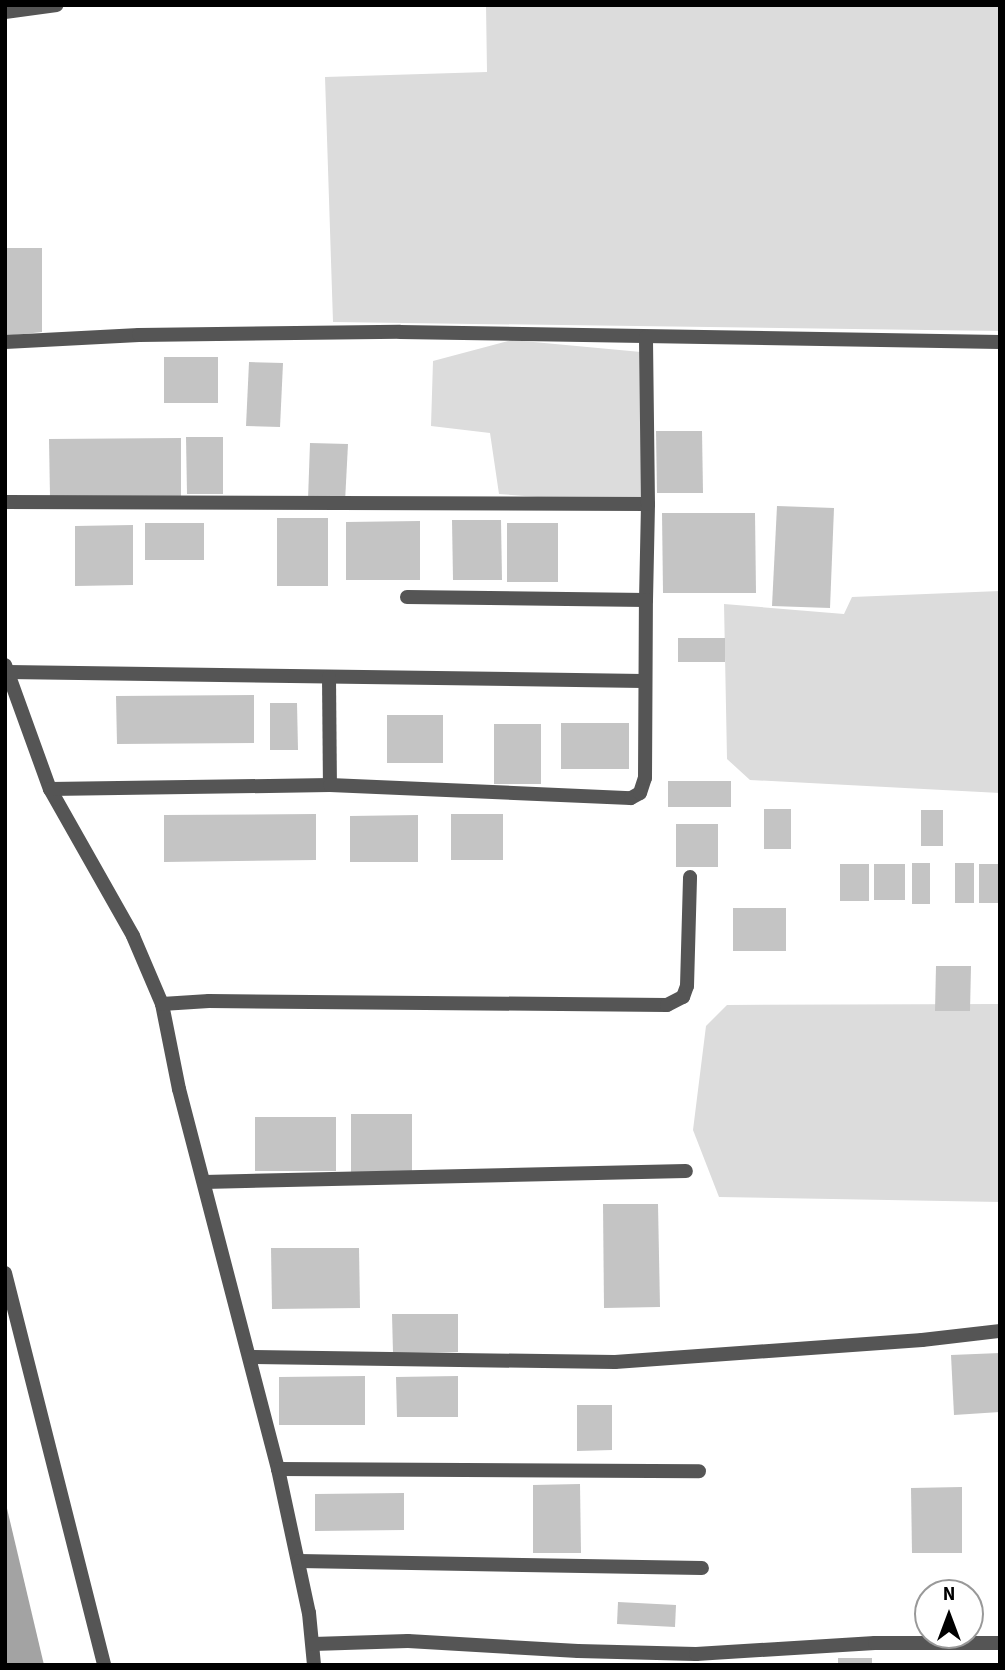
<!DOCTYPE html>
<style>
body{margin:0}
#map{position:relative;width:1005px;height:1670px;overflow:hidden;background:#fff;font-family:"Source Sans 3",sans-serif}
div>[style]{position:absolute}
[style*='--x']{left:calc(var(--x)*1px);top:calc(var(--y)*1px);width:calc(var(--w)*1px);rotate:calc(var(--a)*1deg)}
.green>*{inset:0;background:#dcdcdc}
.water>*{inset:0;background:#a3a3a3}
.building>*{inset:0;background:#c4c4c4}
.service>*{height:14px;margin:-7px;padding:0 7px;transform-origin:7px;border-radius:7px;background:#555}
.minor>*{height:14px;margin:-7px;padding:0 7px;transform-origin:7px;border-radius:7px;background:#555}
.tertiary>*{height:14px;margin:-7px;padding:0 7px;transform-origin:7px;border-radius:7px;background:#555}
span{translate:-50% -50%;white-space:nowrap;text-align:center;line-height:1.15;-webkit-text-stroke:7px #fff;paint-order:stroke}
.frame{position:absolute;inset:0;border:7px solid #000;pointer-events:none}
.north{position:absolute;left:914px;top:1579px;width:70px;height:70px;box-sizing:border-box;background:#fff;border:2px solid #999;border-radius:50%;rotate:0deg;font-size:19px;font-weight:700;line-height:28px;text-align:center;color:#000}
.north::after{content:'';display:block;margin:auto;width:24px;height:32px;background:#000;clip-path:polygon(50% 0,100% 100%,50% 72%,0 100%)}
</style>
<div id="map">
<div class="green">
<div style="clip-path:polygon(486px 5px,1000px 5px,1000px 331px,333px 322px,325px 77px,487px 72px)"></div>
<div style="clip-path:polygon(512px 340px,641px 352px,642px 505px,499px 494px,490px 433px,431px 426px,433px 361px)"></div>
<div style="clip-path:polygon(1000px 591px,1000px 793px,750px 780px,727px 759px,724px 604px,844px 614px,852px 597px)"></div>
<div style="clip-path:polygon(1000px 1004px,1000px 1202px,719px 1197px,693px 1130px,706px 1026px,727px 1005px)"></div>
</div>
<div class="water">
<div style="clip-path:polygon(5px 1500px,44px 1665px,5px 1665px)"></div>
</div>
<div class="building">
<div style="clip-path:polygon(5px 248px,42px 248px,42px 332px,5px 336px)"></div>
<div style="clip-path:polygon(164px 357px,218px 357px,218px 403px,164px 403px)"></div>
<div style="clip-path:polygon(249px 362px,283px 363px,280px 427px,246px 426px)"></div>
<div style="clip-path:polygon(656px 431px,702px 431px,703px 493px,657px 493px)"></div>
<div style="clip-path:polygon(186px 437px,223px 437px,223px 494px,187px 494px)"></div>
<div style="clip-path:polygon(181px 438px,181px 496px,50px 497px,49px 439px)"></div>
<div style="clip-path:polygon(310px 443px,348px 444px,345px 502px,308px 500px)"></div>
<div style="clip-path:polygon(777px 506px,834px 508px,830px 608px,772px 606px)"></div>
<div style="clip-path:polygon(662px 513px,755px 513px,756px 593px,663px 593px)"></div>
<div style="clip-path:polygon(277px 518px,328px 518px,328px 586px,277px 586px)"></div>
<div style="clip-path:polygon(452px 520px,501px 520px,502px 580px,453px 580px)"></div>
<div style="clip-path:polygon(420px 521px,420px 580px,346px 580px,346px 522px)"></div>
<div style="clip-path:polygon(145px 523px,204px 523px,204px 560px,145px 560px)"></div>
<div style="clip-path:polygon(507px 523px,558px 523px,558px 582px,507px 582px)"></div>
<div style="clip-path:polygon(133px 525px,133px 585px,75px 586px,75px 526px)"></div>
<div style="clip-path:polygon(678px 638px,725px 638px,725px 662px,678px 662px)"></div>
<div style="clip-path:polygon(254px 695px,254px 743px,117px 744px,116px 696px)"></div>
<div style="clip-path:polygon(270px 703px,297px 703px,298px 750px,270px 750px)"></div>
<div style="clip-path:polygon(387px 715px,443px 715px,443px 763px,387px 763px)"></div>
<div style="clip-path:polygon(561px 723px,629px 723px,629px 769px,561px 769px)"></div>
<div style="clip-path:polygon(494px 724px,541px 724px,541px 784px,494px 784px)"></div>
<div style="clip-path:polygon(668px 781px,731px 781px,731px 807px,668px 807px)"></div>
<div style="clip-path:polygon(764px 809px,791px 809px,791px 849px,764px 849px)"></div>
<div style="clip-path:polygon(921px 810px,943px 810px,943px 846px,921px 846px)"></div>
<div style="clip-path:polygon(316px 814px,316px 860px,164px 862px,164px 815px)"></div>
<div style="clip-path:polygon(451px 814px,503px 814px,503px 860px,451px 860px)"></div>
<div style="clip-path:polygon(418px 815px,418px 862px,350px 862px,350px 816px)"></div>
<div style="clip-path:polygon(676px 824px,718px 824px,718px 867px,676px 867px)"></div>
<div style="clip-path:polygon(912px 863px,930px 863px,930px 904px,912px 904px)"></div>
<div style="clip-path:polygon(955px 863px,974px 863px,974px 903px,955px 903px)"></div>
<div style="clip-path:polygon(840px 864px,869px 864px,869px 901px,840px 901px)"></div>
<div style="clip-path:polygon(874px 864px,905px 864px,905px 900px,874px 900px)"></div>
<div style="clip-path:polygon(979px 864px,1000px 864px,1000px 903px,979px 903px)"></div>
<div style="clip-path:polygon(733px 908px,786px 908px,786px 951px,733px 951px)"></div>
<div style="clip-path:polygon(936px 966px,971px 966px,970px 1011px,935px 1011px)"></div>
<div style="clip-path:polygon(351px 1114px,412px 1114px,412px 1173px,351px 1173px)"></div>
<div style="clip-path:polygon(255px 1117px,336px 1117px,336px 1171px,255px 1171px)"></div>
<div style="clip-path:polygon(603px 1204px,658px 1204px,660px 1307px,604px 1308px)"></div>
<div style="clip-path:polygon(271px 1248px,359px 1248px,360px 1308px,272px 1309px)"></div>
<div style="clip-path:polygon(392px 1314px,458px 1314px,458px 1352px,393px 1353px)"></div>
<div style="clip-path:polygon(1000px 1353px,1000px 1412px,954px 1415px,951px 1355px)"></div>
<div style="clip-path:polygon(365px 1376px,365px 1425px,279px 1425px,279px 1377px)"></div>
<div style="clip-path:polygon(458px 1376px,458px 1417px,397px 1417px,396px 1377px)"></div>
<div style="clip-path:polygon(577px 1405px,612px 1405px,612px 1450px,577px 1451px)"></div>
<div style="clip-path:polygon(580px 1484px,581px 1553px,533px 1553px,533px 1485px)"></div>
<div style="clip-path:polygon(962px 1487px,962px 1553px,912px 1553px,911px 1488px)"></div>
<div style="clip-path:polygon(404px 1493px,404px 1530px,315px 1531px,315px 1494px)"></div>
<div style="clip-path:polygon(618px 1602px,676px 1605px,675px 1627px,617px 1624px)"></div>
<div style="clip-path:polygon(838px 1658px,872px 1658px,872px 1665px,838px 1665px)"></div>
</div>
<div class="service">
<div style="--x:204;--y:1182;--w:482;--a:-1.3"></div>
</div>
<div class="minor">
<div style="--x:5;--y:12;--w:52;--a:-7.7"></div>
<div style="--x:5;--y:342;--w:134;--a:-3"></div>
<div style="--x:139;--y:335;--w:261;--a:-0.7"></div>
<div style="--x:400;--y:332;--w:600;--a:0.95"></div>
<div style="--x:5;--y:502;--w:643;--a:0.18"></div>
<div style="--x:407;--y:597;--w:239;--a:0.7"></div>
<div style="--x:646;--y:600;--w:96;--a:-88.8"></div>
<div style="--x:648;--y:504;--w:167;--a:-90.7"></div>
<div style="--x:5;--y:665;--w:132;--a:70.1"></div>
<div style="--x:50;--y:789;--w:169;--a:60.5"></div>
<div style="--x:133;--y:936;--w:74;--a:66.9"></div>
<div style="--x:162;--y:1004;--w:87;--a:78.7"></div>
<div style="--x:179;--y:1089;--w:393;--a:75.4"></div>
<div style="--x:278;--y:1469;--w:147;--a:77.9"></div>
<div style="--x:309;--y:1613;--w:52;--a:84.5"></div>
<div style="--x:8;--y:672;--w:635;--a:0.81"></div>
<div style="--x:329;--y:677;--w:108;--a:89.5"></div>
<div style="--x:50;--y:789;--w:280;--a:-0.8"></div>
<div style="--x:330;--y:785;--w:301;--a:2.5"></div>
<div style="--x:631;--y:798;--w:10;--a:-29"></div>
<div style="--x:640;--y:793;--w:16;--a:-72"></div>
<div style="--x:645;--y:778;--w:178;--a:-89.7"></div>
<div style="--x:162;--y:1004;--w:47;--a:-3.7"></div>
<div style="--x:209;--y:1001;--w:458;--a:0.5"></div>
<div style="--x:667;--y:1005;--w:18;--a:-27"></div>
<div style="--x:683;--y:997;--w:12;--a:-70"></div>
<div style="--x:687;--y:986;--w:109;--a:-88.4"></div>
<div style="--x:250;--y:1357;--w:365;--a:0.8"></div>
<div style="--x:615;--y:1362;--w:308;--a:-4.1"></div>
<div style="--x:922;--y:1340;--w:79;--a:-6.6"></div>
<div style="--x:278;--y:1469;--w:421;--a:0.3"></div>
<div style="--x:299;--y:1561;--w:403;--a:1"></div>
<div style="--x:313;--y:1644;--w:95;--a:-1.8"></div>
<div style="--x:408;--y:1641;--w:170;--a:3.4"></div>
<div style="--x:578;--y:1651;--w:118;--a:1.5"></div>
<div style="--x:696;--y:1654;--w:179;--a:-3.5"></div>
<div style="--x:875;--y:1643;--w:125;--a:0"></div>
</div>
<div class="tertiary">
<div style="--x:5;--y:1273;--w:404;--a:75.8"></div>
</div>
<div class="frame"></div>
<div class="north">N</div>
</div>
